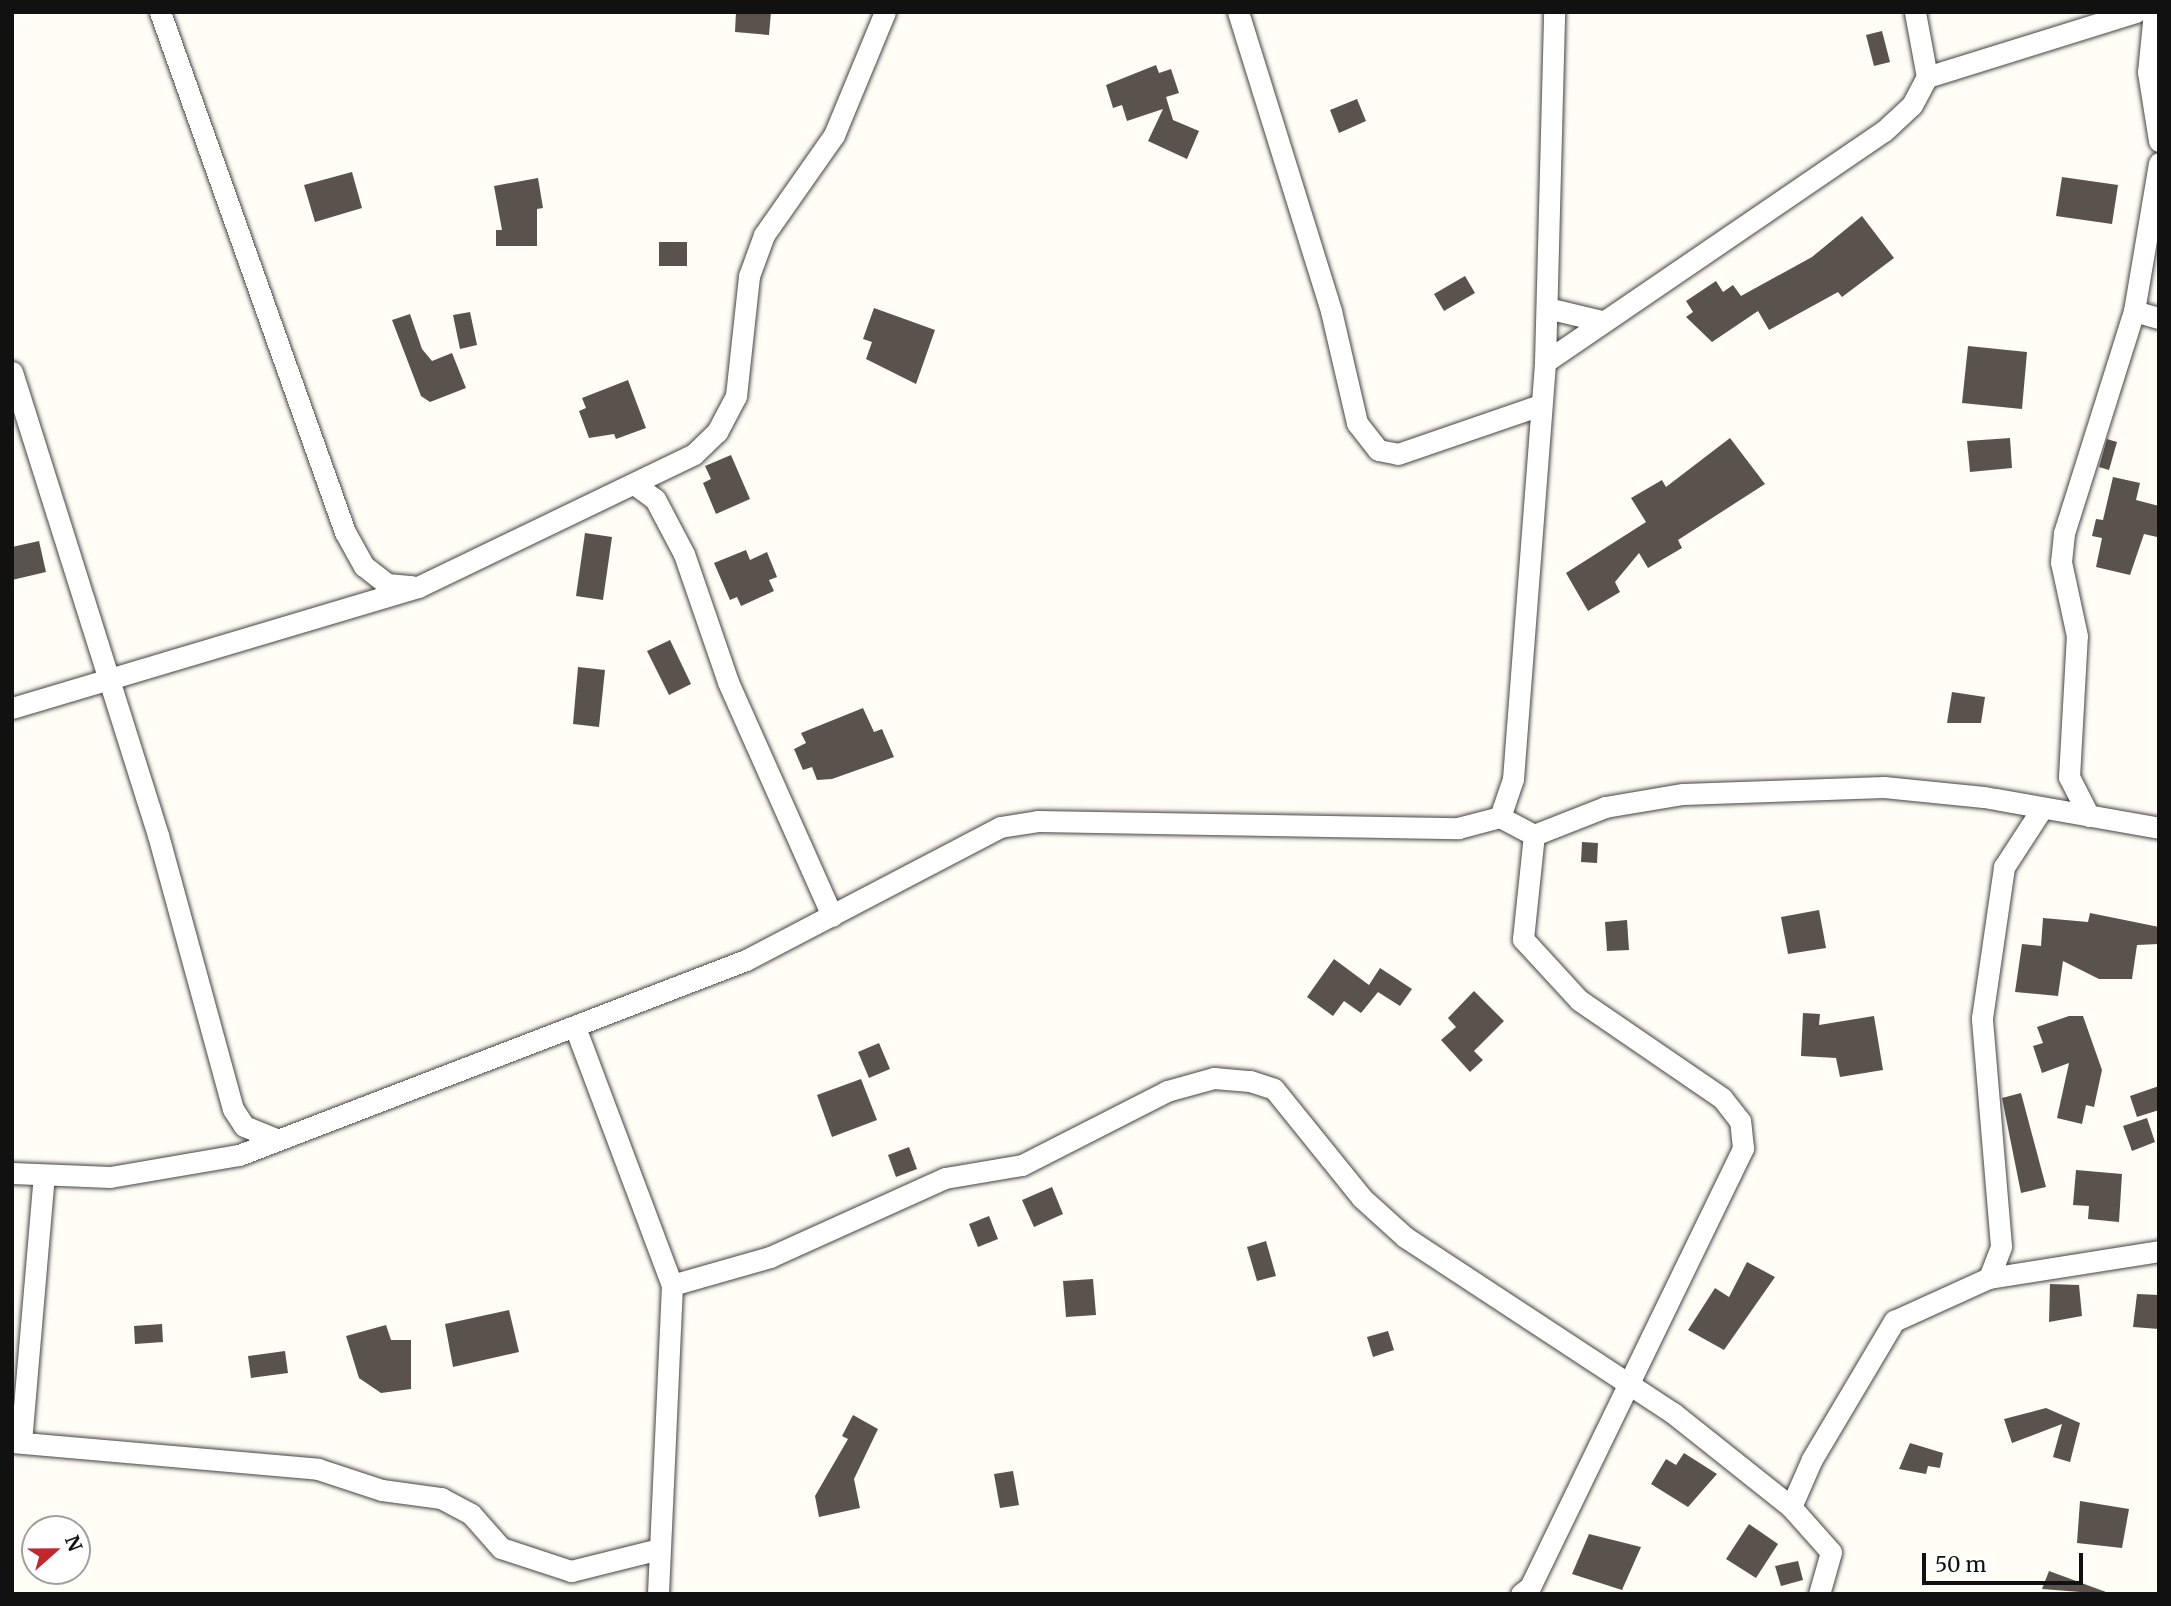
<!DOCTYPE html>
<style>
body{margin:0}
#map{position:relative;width:2171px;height:1606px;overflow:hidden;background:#fffdf5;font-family:Merriweather,serif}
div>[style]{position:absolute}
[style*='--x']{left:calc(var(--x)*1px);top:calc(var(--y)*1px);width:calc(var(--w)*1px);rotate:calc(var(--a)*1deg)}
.building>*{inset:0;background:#5a524d}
.roads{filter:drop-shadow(0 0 2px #444) drop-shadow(0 0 2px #444)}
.street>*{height:21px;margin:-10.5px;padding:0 10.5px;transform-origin:10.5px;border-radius:10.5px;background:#fff}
span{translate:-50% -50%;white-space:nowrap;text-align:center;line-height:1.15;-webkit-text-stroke:7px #fff;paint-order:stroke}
.frame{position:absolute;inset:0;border:14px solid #111;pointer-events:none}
.north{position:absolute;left:21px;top:1515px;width:70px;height:70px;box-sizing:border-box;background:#fff;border:2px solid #a0a0a0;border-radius:50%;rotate:69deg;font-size:19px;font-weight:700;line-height:28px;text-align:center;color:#111}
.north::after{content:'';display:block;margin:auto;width:24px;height:32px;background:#c4262e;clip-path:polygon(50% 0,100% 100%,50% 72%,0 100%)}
.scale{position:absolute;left:1922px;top:1553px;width:161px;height:32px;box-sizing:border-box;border:4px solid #111;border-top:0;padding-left:9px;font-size:21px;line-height:24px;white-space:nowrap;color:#111;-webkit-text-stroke:5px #fff;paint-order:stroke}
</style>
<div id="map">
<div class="building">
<div style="clip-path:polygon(736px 12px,771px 12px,769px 35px,735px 32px)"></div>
<div style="clip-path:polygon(1882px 31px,1890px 62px,1874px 66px,1866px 35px)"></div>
<div style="clip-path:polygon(1156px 65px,1159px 73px,1171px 69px,1179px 93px,1166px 97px,1173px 120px,1199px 131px,1187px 159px,1148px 141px,1163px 109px,1127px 121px,1122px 105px,1113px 108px,1106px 85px)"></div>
<div style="clip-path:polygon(1357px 99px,1366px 121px,1339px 133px,1330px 110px)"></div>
<div style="clip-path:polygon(352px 172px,362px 208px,315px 222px,304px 185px)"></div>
<div style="clip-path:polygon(2062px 177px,2118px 185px,2112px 224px,2056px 216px)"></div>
<div style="clip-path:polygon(538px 178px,543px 208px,537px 209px,537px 246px,496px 246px,496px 230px,502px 230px,494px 186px)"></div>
<div style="clip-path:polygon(1862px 216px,1894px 258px,1842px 297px,1838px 292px,1769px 330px,1758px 311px,1712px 342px,1686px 317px,1693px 312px,1686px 301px,1716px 281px,1723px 292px,1733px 285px,1741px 296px,1812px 257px)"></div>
<div style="clip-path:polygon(659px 242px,687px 242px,687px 266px,659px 266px)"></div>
<div style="clip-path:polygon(1465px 276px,1475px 293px,1444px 311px,1434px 294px)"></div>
<div style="clip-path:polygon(874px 308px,935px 330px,916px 384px,866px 359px,872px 342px,863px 339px)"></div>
<div style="clip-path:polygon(470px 312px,477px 345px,460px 349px,453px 315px)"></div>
<div style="clip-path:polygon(410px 314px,422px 349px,432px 361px,452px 353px,466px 388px,430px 402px,421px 396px,392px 320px)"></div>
<div style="clip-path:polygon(1968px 346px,2027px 352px,2022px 409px,1962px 403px)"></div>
<div style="clip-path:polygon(628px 380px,646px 428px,616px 439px,614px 434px,589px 438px,579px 411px,586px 408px,582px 398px)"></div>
<div style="clip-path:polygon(1730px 438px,1765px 484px,1678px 540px,1682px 548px,1648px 568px,1639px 553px,1615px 582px,1620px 592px,1588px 611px,1566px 573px,1646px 522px,1631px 498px,1662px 480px,1666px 487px)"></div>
<div style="clip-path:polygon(2010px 438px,2012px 468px,1970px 472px,1967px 441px)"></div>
<div style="clip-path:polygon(2107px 439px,2117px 442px,2109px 470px,2099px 467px)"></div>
<div style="clip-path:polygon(731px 455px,750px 499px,716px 514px,703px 483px,711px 479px,705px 466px)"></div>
<div style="clip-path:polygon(2113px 477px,2140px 483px,2136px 500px,2159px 506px,2157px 537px,2144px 534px,2130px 575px,2096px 567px,2102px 538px,2092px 536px,2096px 519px,2103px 520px)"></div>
<div style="clip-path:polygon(585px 533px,612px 537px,603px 600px,576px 596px)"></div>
<div style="clip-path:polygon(39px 541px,46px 572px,12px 580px,12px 547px)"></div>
<div style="clip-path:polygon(746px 550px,750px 560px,767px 552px,777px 577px,769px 580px,774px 591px,741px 606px,737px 597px,730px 600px,714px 563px)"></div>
<div style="clip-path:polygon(670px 640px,691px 684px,669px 695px,647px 651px)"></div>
<div style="clip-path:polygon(578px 667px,605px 670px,599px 727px,573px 724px)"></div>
<div style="clip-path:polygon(1952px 692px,1985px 697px,1981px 723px,1947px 723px)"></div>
<div style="clip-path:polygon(863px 708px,874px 732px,882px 729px,894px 757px,832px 779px,817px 780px,812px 767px,803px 770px,794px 749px,806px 743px,801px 733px)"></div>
<div style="clip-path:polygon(1582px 842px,1598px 843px,1597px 863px,1581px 862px)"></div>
<div style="clip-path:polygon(1819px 910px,1826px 948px,1788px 954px,1781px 917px)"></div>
<div style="clip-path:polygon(2090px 913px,2159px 927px,2159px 944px,2137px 945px,2132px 979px,2099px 979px,2063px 961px,2058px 996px,2015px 992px,2022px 944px,2041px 946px,2043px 918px,2088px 922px)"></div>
<div style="clip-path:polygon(1627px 920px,1629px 950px,1607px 951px,1605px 922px)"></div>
<div style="clip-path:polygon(1334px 959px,1369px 985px,1380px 968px,1412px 989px,1400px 1006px,1378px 992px,1361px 1013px,1344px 1001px,1333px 1016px,1307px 997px)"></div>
<div style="clip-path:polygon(1474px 991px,1504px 1021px,1474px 1051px,1483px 1060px,1470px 1072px,1441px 1040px,1456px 1027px,1448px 1018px)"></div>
<div style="clip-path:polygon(1803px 1013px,1820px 1014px,1819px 1025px,1874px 1016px,1883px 1070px,1840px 1077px,1836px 1058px,1801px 1056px)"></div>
<div style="clip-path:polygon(2069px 1016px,2083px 1016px,2102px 1070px,2094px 1107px,2086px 1105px,2082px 1124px,2057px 1118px,2069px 1063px,2042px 1073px,2033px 1046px,2043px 1043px,2037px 1027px)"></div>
<div style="clip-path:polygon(879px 1043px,890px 1069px,869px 1078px,858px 1052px)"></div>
<div style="clip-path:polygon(861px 1079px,877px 1120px,832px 1137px,817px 1095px)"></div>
<div style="clip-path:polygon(2159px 1086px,2159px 1110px,2137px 1117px,2130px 1096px)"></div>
<div style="clip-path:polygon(2021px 1093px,2046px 1187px,2021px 1193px,2002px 1098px)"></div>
<div style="clip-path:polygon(2147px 1118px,2155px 1142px,2132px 1151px,2123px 1126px)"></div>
<div style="clip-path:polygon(909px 1147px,917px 1169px,896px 1177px,888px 1155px)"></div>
<div style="clip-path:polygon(2076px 1170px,2122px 1174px,2119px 1222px,2088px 1219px,2089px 1206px,2073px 1205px)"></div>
<div style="clip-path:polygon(1052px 1187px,1063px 1214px,1034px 1227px,1022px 1200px)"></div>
<div style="clip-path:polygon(989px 1216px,998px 1239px,978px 1247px,969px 1224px)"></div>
<div style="clip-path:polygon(1266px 1241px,1276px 1276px,1257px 1281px,1247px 1247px)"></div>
<div style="clip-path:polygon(1747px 1262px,1775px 1277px,1724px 1350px,1688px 1330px,1715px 1288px,1729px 1297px)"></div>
<div style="clip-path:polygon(1093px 1279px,1096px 1315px,1066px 1317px,1063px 1281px)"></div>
<div style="clip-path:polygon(2050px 1284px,2079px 1285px,2082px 1316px,2049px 1322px)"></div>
<div style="clip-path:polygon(2137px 1294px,2159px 1295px,2159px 1329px,2133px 1327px)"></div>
<div style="clip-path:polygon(509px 1310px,519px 1352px,453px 1367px,445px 1324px)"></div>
<div style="clip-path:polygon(162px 1324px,163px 1342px,135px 1344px,134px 1326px)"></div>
<div style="clip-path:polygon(386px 1325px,391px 1340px,411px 1340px,411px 1389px,381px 1393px,359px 1378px,346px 1336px)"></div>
<div style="clip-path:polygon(1388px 1331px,1394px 1350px,1373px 1357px,1367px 1337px)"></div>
<div style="clip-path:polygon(285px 1351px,288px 1373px,251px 1378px,248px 1356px)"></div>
<div style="clip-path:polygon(2046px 1408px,2080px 1423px,2070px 1462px,2053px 1457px,2062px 1424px,2012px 1443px,2004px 1419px)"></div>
<div style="clip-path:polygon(853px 1415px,878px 1429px,854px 1479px,860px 1508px,819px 1517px,815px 1496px,848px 1439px,842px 1436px)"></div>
<div style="clip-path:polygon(1910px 1443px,1943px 1453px,1940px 1468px,1928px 1466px,1926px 1474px,1899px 1469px)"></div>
<div style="clip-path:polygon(1684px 1453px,1717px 1474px,1688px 1507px,1651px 1484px,1666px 1459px,1676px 1465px)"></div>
<div style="clip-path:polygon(1013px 1471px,1019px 1505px,1000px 1508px,994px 1474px)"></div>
<div style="clip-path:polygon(2080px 1501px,2129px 1509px,2122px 1548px,2077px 1543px)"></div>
<div style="clip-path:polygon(1749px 1524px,1778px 1544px,1756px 1578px,1726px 1559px)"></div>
<div style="clip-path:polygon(1589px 1534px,1641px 1547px,1622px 1590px,1572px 1574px)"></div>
<div style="clip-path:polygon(1798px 1561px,1803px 1580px,1781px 1586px,1775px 1566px)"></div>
<div style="clip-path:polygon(2049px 1571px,2106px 1592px,2106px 1594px,2042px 1589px)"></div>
</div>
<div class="roads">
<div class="street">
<div style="--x:160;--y:12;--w:552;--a:70.42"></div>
<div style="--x:345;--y:532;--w:39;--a:61"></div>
<div style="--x:364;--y:566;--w:29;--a:38"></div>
<div style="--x:387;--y:584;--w:25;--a:5"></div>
<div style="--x:1238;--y:12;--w:313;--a:72.7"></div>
<div style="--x:1331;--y:311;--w:115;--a:76.9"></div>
<div style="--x:1357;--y:423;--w:34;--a:52"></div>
<div style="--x:1378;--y:450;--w:20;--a:11"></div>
<div style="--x:1398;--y:454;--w:150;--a:-19"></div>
<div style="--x:2154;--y:12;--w:60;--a:95.7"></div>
<div style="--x:2148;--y:72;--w:70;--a:80.9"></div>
<div style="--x:1927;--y:77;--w:219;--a:-17.3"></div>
<div style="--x:1547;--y:308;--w:56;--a:13.5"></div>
<div style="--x:2134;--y:311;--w:26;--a:16"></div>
<div style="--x:1545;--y:362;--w:410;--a:-34.3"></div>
<div style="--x:1884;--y:131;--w:38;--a:-43"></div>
<div style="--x:1912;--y:105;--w:32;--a:-62"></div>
<div style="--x:1927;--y:77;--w:66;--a:-100.5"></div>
<div style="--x:12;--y:372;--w:485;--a:72.5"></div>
<div style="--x:158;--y:835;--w:284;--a:74.7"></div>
<div style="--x:233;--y:1109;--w:20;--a:57"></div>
<div style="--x:244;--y:1126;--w:35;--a:22"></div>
<div style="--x:637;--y:486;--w:22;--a:36"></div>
<div style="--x:655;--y:499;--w:62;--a:62.2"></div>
<div style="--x:684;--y:554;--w:135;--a:71"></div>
<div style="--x:728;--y:682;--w:256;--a:66"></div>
<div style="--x:12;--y:708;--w:424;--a:-16.6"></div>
<div style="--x:418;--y:587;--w:306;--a:-25.7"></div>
<div style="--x:694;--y:454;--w:32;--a:-44"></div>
<div style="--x:717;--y:432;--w:41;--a:-62.2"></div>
<div style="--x:736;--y:396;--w:121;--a:-83.8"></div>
<div style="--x:749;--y:276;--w:44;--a:-69.9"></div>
<div style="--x:764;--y:235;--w:122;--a:-55"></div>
<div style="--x:834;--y:135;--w:133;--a:-67.5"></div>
<div style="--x:2089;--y:816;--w:44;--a:-117.1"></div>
<div style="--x:2069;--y:777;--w:141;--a:-86.8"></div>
<div style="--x:2077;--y:636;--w:76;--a:-102.2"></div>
<div style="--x:2061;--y:562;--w:29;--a:-84"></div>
<div style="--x:2064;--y:533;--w:233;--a:-72.5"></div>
<div style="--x:2134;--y:311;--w:150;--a:-80.4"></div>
<div style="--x:1500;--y:817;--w:38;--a:28"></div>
<div style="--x:1534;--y:835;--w:76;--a:-21.5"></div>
<div style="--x:1605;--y:807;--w:79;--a:-9.5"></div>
<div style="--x:1683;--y:794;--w:201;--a:-2"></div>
<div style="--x:1884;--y:787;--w:100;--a:5.7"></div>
<div style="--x:1984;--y:797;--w:178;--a:10"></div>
<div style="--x:575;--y:1027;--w:276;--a:69.4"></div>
<div style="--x:672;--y:1285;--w:309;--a:92.6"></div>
<div style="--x:12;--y:1173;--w:98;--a:2.3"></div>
<div style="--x:110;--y:1177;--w:131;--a:-9.7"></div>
<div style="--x:239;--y:1155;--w:543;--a:-21.04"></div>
<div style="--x:746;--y:960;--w:287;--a:-27.6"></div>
<div style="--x:1000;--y:827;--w:38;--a:-9"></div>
<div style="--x:1038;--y:821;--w:420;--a:1"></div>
<div style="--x:1458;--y:828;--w:43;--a:-14.7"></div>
<div style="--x:1500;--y:817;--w:40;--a:-71.1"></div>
<div style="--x:1513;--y:779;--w:418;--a:-85.6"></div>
<div style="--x:1545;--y:362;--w:350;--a:-88.5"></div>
<div style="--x:1989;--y:1278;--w:34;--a:-69"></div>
<div style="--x:2001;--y:1246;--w:229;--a:-94.8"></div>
<div style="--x:1982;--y:1018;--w:153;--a:-81.7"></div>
<div style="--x:2004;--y:867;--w:68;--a:-57"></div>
<div style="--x:672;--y:1285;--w:102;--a:-15.9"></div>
<div style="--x:770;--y:1257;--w:192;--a:-24.3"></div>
<div style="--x:945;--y:1178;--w:78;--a:-9.6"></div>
<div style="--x:1022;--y:1165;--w:163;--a:-27"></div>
<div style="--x:1167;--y:1091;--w:49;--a:-15.5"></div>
<div style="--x:1214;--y:1078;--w:36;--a:5"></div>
<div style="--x:1250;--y:1081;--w:25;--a:18"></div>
<div style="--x:1274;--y:1089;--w:140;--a:51.1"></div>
<div style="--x:1362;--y:1198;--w:58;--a:42.2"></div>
<div style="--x:1405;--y:1237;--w:321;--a:33.3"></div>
<div style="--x:1673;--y:1413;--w:151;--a:38.5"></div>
<div style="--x:1791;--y:1507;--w:60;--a:48.4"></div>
<div style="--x:1831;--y:1552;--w:44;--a:105.9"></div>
<div style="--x:12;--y:1442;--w:307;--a:5"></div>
<div style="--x:318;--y:1469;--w:67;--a:18.2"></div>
<div style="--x:382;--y:1490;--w:60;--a:7.7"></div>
<div style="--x:441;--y:1498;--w:34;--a:28"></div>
<div style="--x:471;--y:1514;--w:45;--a:48.6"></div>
<div style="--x:501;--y:1548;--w:74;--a:18.2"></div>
<div style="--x:571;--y:1571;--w:91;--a:-14"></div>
<div style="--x:21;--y:1442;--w:268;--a:-85.1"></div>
<div style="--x:1791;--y:1507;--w:52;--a:-66.4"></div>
<div style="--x:1812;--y:1459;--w:161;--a:-59.3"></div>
<div style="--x:1894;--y:1321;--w:104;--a:-24.4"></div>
<div style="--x:1989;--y:1278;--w:172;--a:-9"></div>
<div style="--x:1521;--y:1594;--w:11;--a:-38"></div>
<div style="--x:1530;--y:1587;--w:488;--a:-64.1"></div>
<div style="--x:1743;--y:1148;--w:27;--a:-96"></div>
<div style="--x:1740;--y:1121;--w:29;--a:-128"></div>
<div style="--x:1722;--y:1098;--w:173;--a:-145.6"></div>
<div style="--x:1579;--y:1000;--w:83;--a:-132.6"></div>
<div style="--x:1523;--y:939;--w:105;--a:-84"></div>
</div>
</div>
<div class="frame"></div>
<div class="north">N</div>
<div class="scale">50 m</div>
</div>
